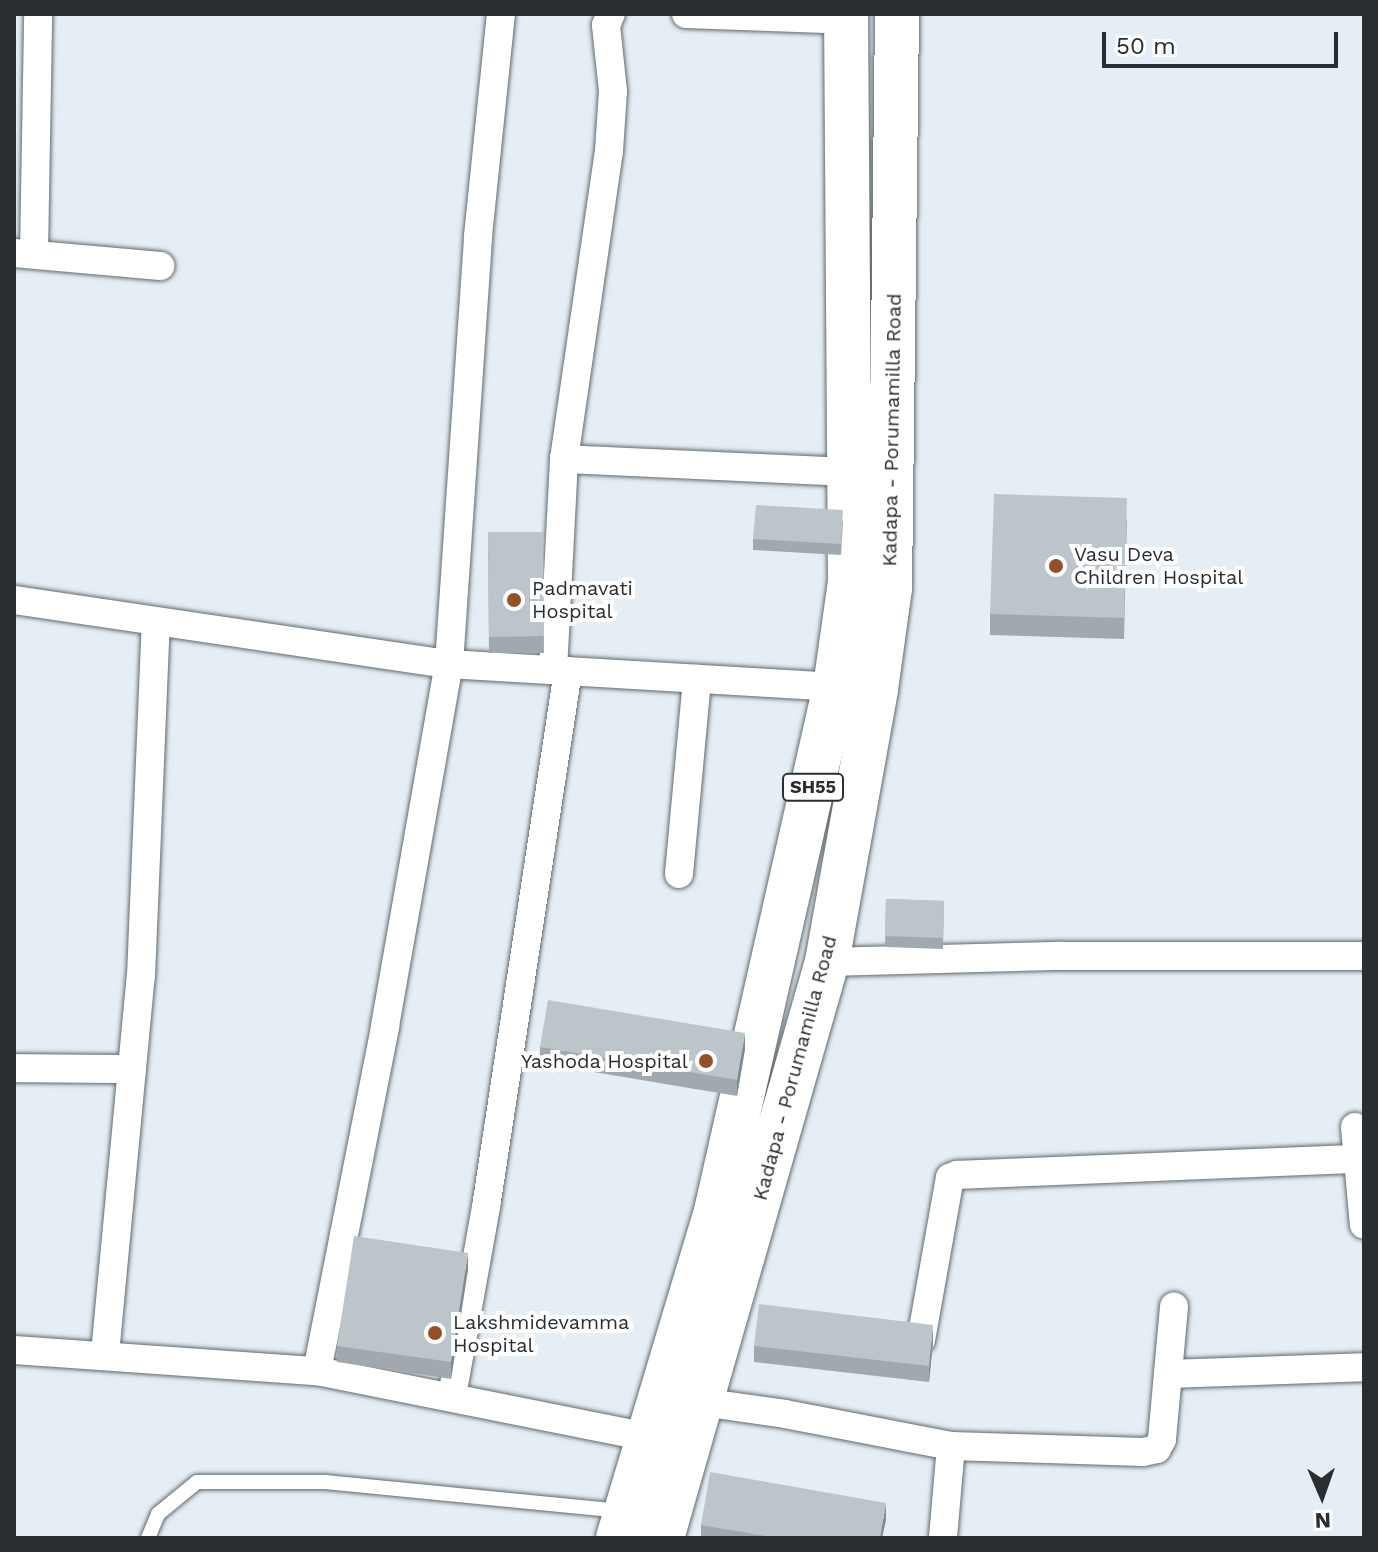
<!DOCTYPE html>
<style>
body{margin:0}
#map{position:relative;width:1378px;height:1552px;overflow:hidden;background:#e4eef4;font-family:"Work Sans",sans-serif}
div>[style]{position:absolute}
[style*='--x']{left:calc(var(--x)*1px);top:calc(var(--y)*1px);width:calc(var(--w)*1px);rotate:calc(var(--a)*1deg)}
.roads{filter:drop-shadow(0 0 2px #616a6f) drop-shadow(0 0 2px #616a6f)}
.lane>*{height:14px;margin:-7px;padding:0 7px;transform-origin:7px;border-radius:7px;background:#fff}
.street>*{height:28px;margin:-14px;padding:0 14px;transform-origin:14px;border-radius:14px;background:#fff}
.primary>*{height:44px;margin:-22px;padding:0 22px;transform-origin:22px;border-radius:22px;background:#fff}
.wall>*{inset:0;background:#a1a9ae}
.shaded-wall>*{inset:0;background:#838a8d}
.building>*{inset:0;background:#bbc5ca}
.dots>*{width:22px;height:22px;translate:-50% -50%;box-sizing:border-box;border:4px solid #fff;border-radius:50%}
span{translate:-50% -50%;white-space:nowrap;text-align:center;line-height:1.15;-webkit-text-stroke:8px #fff;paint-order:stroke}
.shield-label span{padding:2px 6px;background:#fff;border:2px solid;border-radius:6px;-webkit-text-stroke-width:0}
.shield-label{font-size:18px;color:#2a2e30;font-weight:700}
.street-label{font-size:20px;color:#2a2e30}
.poi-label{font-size:20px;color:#2a2e30}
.left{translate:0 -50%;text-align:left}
.right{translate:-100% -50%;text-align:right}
.frame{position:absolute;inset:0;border:16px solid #2a2e30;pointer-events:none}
.north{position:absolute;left:1282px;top:1456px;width:80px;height:80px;-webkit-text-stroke:6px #fff;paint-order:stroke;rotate:178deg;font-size:22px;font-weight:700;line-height:32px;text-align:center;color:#2a2e30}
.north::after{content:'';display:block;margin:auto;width:28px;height:36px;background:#2a2e30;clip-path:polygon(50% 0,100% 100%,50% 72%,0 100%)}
.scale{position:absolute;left:1102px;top:32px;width:236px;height:36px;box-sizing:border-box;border:4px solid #2a2e30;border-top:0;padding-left:10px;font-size:24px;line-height:28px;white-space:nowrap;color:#2a2e30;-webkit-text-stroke:6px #fff;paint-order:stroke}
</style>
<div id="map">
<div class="roads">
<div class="lane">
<div style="--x:148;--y:1538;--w:26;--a:-67"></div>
<div style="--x:158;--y:1514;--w:50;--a:-39.4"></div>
<div style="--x:197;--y:1482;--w:128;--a:0"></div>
<div style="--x:325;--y:1482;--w:298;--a:5.6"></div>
</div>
<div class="street">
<div style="--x:686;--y:14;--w:160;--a:2.1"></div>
<div style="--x:14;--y:253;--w:147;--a:5.1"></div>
<div style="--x:34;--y:254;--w:240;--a:-89"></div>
<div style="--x:564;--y:459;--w:287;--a:2.6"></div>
<div style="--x:14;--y:600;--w:440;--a:8.4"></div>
<div style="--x:449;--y:664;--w:387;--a:3.4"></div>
<div style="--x:553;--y:670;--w:211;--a:-87"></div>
<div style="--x:564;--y:459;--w:311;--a:-81.7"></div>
<div style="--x:609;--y:151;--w:60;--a:-86.2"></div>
<div style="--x:613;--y:91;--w:66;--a:-96.1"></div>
<div style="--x:606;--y:25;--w:12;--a:-66"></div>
<div style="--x:679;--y:874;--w:196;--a:-84.7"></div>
<div style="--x:827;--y:962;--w:235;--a:-1.5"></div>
<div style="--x:1062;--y:956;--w:302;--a:0"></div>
<div style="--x:14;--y:1068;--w:118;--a:0.5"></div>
<div style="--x:1355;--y:1127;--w:98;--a:84.8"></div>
<div style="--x:921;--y:1340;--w:165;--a:-79.9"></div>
<div style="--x:950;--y:1178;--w:8;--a:-23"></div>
<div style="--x:957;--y:1175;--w:401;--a:-2.3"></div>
<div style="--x:14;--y:1350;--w:304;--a:4"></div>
<div style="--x:317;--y:1371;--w:337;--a:11.3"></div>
<div style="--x:105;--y:1354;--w:380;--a:-84.6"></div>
<div style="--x:141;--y:976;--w:354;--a:-87.6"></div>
<div style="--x:317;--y:1371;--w:352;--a:-78.8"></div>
<div style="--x:385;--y:1026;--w:368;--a:-80"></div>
<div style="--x:449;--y:664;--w:429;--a:-86.1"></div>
<div style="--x:478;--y:236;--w:223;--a:-84.1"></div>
<div style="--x:1168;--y:1374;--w:196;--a:-2"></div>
<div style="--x:452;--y:1396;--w:192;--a:-79.8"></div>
<div style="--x:486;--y:1207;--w:542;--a:-81.3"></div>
<div style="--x:701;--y:1402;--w:85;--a:8.1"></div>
<div style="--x:785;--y:1414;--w:169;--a:10.9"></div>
<div style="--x:951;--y:1446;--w:92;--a:95"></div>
<div style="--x:951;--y:1446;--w:192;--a:1.8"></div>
<div style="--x:1143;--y:1452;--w:14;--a:-12"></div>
<div style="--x:1157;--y:1449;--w:11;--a:-63"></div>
<div style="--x:1162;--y:1439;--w:133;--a:-84.8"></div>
</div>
<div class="primary">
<div style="--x:618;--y:1538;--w:341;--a:-73.3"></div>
<div style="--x:716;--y:1211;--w:537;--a:-77.21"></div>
<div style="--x:835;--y:687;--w:107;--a:-81.9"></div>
<div style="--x:850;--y:581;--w:567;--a:-90.4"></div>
<div style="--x:662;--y:1538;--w:599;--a:-74.02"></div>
<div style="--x:827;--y:962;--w:277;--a:-79.8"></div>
<div style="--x:876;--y:689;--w:102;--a:-82.1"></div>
<div style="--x:890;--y:588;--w:574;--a:-89.3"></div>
</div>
</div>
<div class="wall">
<div style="clip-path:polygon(1127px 519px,1124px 639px,990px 635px,990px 614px)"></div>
<div style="clip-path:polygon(843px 521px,841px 555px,753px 550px,753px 539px)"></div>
<div style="clip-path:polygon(488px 532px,543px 532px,544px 653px,489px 653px)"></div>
<div style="clip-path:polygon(886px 899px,944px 901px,943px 949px,885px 947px)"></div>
<div style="clip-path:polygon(540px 1047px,745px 1049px,737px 1096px,540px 1063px)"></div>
<div style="clip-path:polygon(468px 1269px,451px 1379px,337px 1362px,337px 1346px)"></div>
<div style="clip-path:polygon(933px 1341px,929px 1382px,754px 1362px,754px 1346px)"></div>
<div style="clip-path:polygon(886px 1519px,882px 1538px,701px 1538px,701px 1525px)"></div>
</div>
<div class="shaded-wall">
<div style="clip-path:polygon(745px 1033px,745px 1049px,737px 1096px,737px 1080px)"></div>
<div style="clip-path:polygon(468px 1253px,468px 1269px,451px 1379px,451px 1362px)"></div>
<div style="clip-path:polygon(933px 1325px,933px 1341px,929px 1382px,929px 1366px)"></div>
<div style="clip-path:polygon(886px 1503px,886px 1519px,882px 1538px,880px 1538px)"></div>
</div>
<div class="building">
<div style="clip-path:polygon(994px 494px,1127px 498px,1124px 618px,990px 614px)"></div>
<div style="clip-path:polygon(756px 505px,843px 510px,841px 544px,753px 539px)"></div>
<div style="clip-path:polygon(488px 532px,543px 532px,544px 636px,489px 637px)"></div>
<div style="clip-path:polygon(886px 899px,944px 901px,943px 938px,885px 936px)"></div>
<div style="clip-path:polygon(548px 1000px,745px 1033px,737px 1080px,540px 1047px)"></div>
<div style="clip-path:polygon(354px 1236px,468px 1253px,451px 1362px,337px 1346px)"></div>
<div style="clip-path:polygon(759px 1304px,933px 1325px,929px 1366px,754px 1346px)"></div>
<div style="clip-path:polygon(710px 1472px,886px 1503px,880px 1538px,777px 1538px,701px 1525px)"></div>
</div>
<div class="dots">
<div style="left:1056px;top:566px;background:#965026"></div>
<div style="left:514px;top:600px;background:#965026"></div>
<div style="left:706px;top:1061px;background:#965026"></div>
<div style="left:435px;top:1333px;background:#965026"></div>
</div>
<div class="shield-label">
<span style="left:813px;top:787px">SH55</span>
</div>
<div class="street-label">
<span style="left:892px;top:430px;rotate:-89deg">Kadapa - Porumamilla Road</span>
<span style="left:795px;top:1068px;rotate:-75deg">Kadapa - Porumamilla Road</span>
</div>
<div class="poi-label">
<span class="left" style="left:1074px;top:566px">Vasu Deva<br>Children Hospital</span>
<span class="left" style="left:532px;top:600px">Padmavati<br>Hospital</span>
<span class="right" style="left:688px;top:1061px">Yashoda Hospital</span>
<span class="left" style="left:453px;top:1334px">Lakshmidevamma<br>Hospital</span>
</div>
<div class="frame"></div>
<div class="north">N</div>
<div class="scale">50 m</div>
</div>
